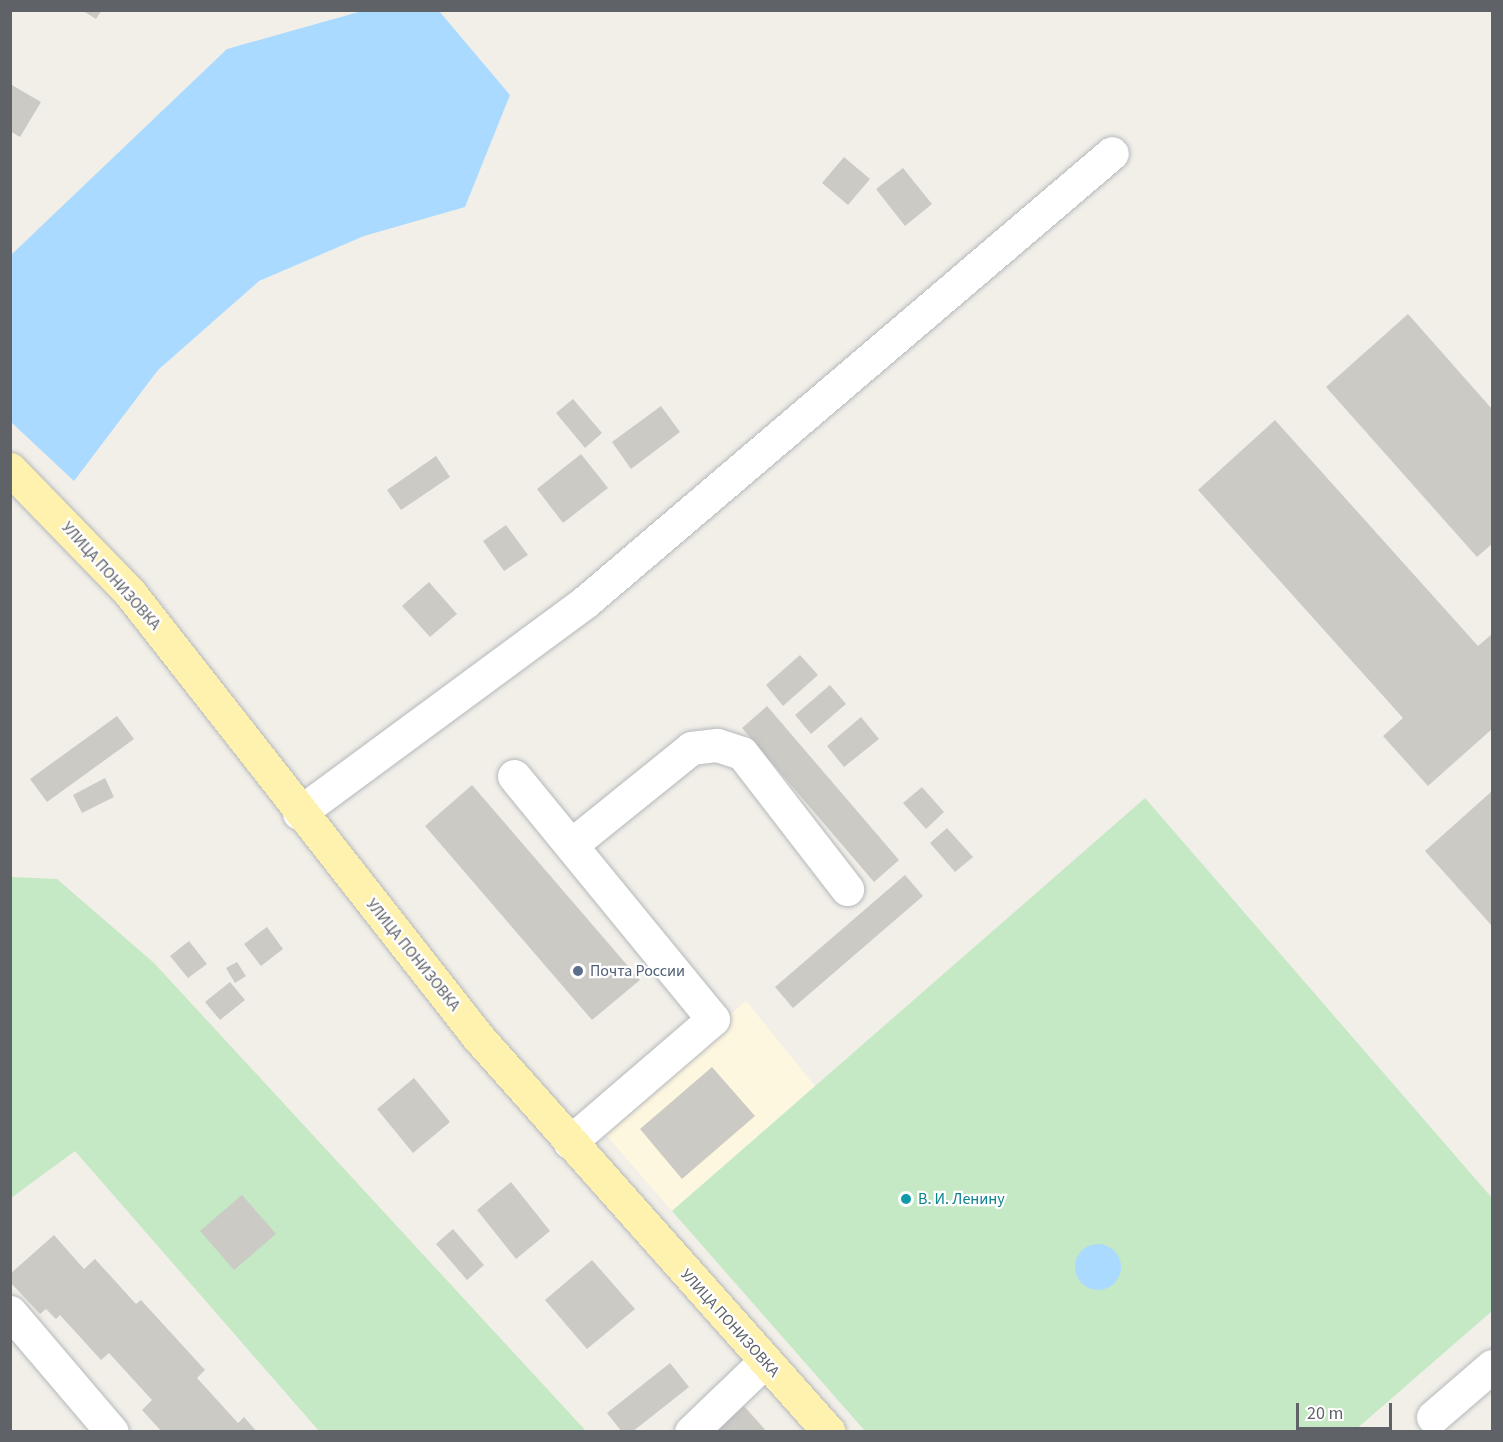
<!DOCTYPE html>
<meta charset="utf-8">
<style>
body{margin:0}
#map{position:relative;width:1503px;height:1442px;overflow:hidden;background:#f1efe8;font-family:"Source Sans 3",sans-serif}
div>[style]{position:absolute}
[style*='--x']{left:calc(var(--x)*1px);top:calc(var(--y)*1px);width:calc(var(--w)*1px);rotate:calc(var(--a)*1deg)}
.commercial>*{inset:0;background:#fef7e0}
.green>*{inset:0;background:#c5e8c5}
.water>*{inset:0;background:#aadaff}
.round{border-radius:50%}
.building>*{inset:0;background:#cccac5}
.roads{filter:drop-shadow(0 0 2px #b5b8bc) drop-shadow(0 0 2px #b5b8bc)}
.minor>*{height:33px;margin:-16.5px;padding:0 16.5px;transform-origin:16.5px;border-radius:16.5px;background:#fff}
.major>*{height:33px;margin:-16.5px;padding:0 16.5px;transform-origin:16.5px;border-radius:16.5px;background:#fff2af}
.dots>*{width:16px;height:16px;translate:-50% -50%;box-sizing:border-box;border:3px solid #fff;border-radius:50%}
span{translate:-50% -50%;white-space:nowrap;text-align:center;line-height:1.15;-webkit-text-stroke:4.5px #fff;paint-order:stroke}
.street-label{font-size:16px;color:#5f6368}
.service-label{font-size:16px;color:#4e5e75}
.left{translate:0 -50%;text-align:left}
.culture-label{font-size:16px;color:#0d838f}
.frame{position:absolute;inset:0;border:12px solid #5f6368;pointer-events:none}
.scale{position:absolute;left:1296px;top:1403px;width:96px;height:27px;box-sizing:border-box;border:3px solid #5f6368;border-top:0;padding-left:8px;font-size:18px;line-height:21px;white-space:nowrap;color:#5f6368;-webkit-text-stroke:4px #fff;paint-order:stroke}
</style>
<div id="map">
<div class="commercial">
<div style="clip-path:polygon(746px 1001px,815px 1086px,672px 1211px,600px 1128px)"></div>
</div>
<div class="green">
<div style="clip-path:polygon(1145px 798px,1492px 1198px,1492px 1311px,1354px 1431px,865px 1431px,672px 1211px)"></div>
<div style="clip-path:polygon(11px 877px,57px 879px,154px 963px,586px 1431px,319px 1431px,75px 1151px,11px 1198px)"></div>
</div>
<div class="water">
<div style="clip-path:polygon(362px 11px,439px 11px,510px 95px,465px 207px,364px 236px,259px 281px,158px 370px,74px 481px,11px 422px,11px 255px,227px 49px)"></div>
<div class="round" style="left:1075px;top:1244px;width:46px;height:46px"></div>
</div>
<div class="building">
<div style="clip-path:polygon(82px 10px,102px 10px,96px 19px)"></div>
<div style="clip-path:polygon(10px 84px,41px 102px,20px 137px,10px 131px)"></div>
<div style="clip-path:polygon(844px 157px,870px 179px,848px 205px,822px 183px)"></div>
<div style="clip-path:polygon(903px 168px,932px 204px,905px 226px,876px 189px)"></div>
<div style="clip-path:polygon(1408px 314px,1492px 409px,1492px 544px,1477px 557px,1326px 387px)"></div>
<div style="clip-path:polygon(573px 399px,602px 433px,585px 448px,556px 413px)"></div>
<div style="clip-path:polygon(661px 406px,680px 432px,631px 469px,612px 442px)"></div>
<div style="clip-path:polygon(1275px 420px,1478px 646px,1492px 634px,1492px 729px,1428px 786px,1383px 736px,1403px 718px,1198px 490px)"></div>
<div style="clip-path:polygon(581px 454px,608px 488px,563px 523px,537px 489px)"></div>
<div style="clip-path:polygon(436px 456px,450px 477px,401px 510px,387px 490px)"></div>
<div style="clip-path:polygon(506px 525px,528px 555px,504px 571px,483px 541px)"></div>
<div style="clip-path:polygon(429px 582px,457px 614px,430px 637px,402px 606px)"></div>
<div style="clip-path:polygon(800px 655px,818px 675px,783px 706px,766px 685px)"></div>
<div style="clip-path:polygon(830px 685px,846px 704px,811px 734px,795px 715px)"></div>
<div style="clip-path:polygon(767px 706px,899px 860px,874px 882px,742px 728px)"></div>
<div style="clip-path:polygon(117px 716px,134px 739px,47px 802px,30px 779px)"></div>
<div style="clip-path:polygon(861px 717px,879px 739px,844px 767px,827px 746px)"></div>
<div style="clip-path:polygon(105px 778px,114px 797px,82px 813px,73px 795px)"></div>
<div style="clip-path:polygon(472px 785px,640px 980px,592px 1020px,425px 826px)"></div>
<div style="clip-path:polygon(922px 787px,944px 812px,926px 829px,903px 803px)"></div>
<div style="clip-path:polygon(1492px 791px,1492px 926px,1425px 851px)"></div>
<div style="clip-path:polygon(947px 828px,973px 857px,955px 872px,930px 843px)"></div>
<div style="clip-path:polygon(905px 875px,923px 896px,793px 1008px,775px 987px)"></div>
<div style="clip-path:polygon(267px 927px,283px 949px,261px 966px,244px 944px)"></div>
<div style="clip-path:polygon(189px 941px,207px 964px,188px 978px,170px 956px)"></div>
<div style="clip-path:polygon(237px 962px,246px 976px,235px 983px,226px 968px)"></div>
<div style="clip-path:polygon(230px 982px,245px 1000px,220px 1020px,205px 1002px)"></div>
<div style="clip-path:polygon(712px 1067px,755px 1116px,682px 1179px,640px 1129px)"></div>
<div style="clip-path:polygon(414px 1078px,450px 1122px,413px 1153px,377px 1109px)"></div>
<div style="clip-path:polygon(511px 1182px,550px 1231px,516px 1259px,477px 1210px)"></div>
<div style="clip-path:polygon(242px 1195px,276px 1234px,234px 1270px,200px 1231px)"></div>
<div style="clip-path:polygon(453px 1229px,484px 1265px,467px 1280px,436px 1244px)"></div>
<div style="clip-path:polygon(54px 1235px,84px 1269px,95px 1259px,136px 1304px,141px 1300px,205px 1370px,197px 1378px,238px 1423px,244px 1417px,257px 1432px,162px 1432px,142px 1410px,152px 1400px,109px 1353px,101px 1360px,60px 1315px,56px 1319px,46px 1309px,40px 1314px,10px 1282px,10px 1274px)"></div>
<div style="clip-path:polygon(592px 1260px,635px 1309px,587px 1349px,545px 1300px)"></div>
<div style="clip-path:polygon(670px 1363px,689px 1387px,632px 1432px,622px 1432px,607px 1413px)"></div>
<div style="clip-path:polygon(744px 1406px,767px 1432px,715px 1432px)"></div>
</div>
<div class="roads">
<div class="minor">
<div style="--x:514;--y:776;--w:314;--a:50.7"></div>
<div style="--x:713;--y:1019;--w:189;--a:139.3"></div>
<div style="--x:299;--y:813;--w:355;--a:-36.4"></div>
<div style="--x:585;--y:602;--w:692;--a:-40.43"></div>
<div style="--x:571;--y:845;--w:154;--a:-38.9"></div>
<div style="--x:691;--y:748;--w:26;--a:-7"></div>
<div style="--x:717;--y:745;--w:26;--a:18"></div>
<div style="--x:742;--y:753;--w:172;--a:52.3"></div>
<div style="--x:10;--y:1312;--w:157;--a:49.6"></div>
<div style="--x:1433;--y:1417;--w:78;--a:-40.8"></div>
<div style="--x:691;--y:1432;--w:101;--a:-43.8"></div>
</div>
<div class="major">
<div style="--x:10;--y:469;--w:173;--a:45.9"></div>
<div style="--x:130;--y:593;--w:564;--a:51.91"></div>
<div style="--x:478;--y:1037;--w:528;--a:48.38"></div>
</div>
</div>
<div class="dots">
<div style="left:578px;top:971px;background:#5c6f8a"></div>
<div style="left:906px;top:1199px;background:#0f9aa8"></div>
</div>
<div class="street-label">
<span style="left:111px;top:576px;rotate:48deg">УЛИЦА ПОНИЗОВКА</span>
<span style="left:413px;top:955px;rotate:51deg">УЛИЦА ПОНИЗОВКА</span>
<span style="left:730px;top:1323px;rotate:48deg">УЛИЦА ПОНИЗОВКА</span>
</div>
<div class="service-label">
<span class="left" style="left:590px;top:971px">Почта России</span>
</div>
<div class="culture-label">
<span class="left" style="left:918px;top:1199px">В. И. Ленину</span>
</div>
<div class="frame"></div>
<div class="scale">20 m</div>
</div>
